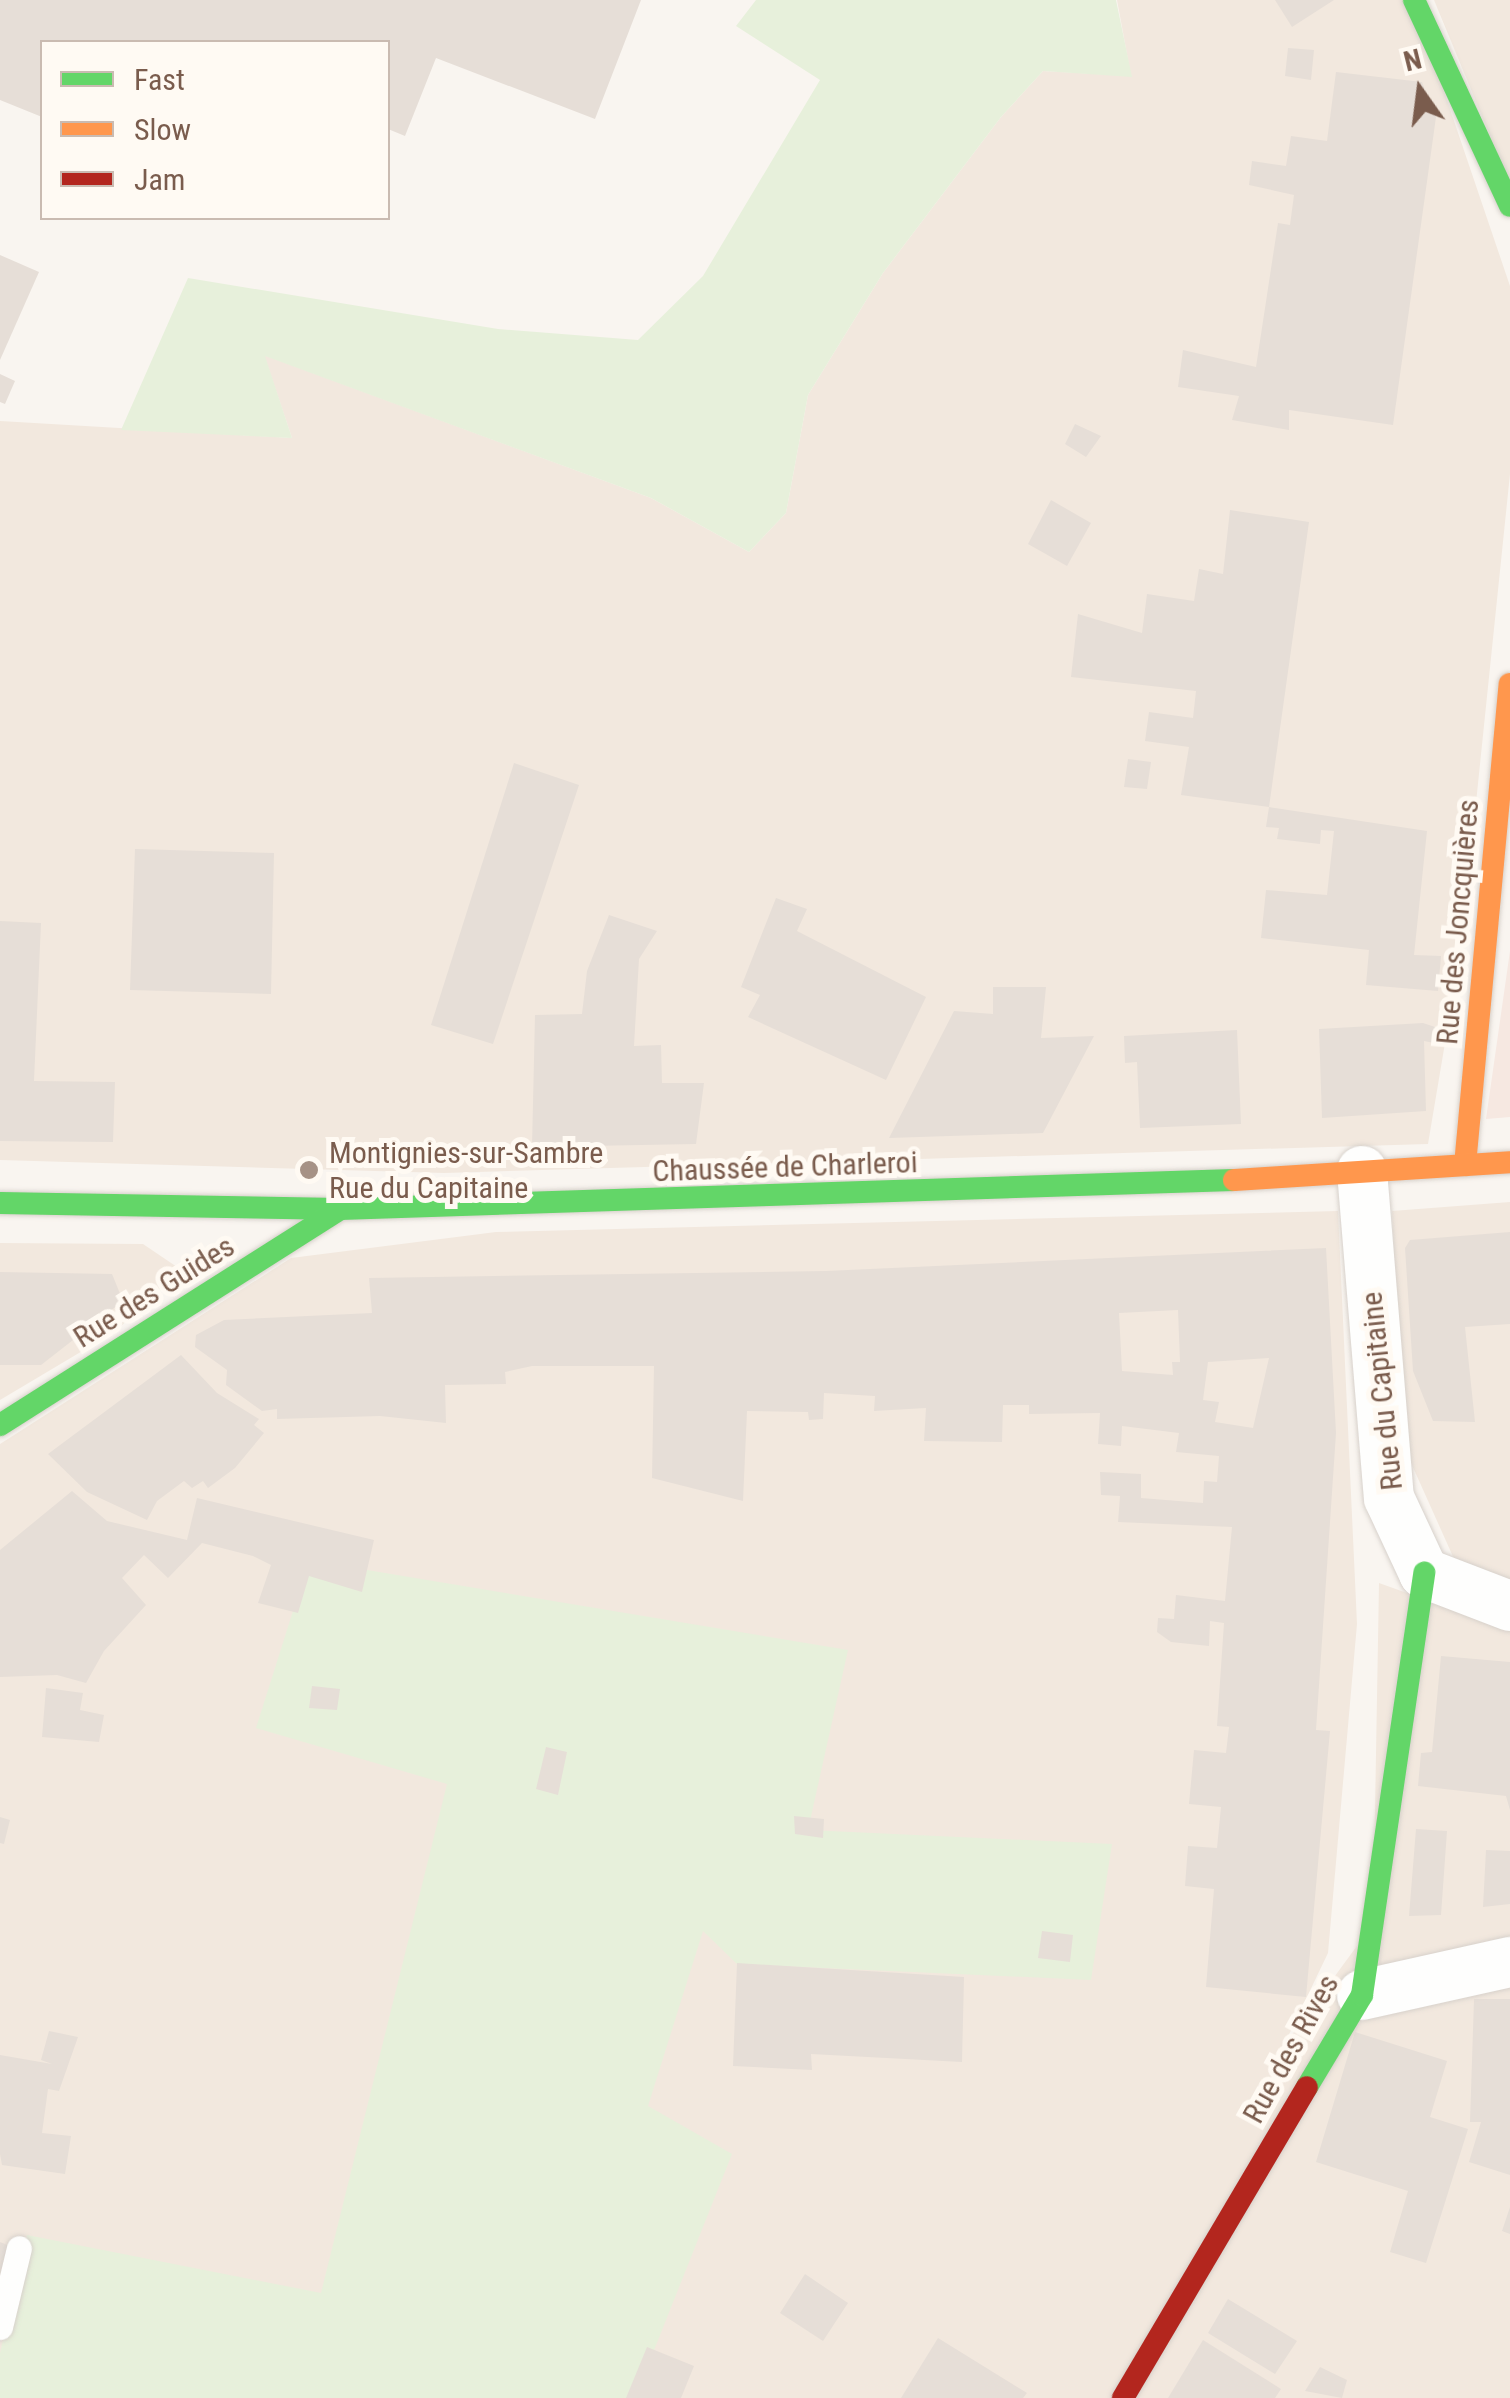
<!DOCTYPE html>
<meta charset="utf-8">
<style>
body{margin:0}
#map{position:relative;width:1510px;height:2398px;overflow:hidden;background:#f9f5f0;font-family:"Roboto Condensed",sans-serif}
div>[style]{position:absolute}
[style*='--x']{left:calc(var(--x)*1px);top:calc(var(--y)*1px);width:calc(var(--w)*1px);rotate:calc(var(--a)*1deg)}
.residential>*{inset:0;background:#f2e8de}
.commercial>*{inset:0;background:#f6e8e1}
.green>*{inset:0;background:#e7f0db}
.building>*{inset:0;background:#e6ded7}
.roads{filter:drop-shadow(0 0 2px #d7d1cb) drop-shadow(0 0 2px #d7d1cb)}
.lane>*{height:25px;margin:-12.5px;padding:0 12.5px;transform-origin:12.5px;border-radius:12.5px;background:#fefefd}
.street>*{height:50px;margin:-25px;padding:0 25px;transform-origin:25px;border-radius:25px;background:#fefefd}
.fast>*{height:22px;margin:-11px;padding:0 11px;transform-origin:11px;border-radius:11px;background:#63d668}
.slow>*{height:22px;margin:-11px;padding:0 11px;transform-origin:11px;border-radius:11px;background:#ff974d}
.jam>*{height:22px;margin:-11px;padding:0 11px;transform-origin:11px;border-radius:11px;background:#b3261e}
.dots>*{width:28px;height:28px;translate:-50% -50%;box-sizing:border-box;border:5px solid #fffaf3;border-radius:50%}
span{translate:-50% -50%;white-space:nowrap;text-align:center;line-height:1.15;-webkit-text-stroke:10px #fffaf3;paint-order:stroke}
.street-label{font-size:30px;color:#7a5c4d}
.poi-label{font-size:30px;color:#7a5c4d}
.left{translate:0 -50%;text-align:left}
.legend{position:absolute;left:40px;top:40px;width:350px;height:180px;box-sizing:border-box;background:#fffaf3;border:2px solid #cabbb1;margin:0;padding:12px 18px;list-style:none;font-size:30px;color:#7a5c4d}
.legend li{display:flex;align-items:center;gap:20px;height:50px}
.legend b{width:50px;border:2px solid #cabbb1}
.north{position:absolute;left:1370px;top:40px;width:100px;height:100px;-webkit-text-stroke:8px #fffaf3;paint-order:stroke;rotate:346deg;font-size:28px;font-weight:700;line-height:40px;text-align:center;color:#7a5c4d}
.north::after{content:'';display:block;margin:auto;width:35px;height:45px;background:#7a5c4d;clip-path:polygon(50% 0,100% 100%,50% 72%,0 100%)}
</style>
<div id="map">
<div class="residential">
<div style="clip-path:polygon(1117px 0,1413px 0,1510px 286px,1510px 474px,1461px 948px,1428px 1144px,444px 1173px,0 1160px,0 421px,292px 438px,264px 355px,651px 498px,749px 552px,786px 513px,808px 395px,883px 273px,1001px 117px,1043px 71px,1131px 76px)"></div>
<div style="clip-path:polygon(1434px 0,1510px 0,1510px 184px)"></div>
<div style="clip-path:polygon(1510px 1202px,1510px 1580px,1455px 1561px,1403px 1445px,1392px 1211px)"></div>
<div style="clip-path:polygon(1338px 1211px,1357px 1624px,1328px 1953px,1283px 2047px,1373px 1924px,1379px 1583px,1510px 1630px,1510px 2398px,0 2398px,0 1444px,291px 1258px,496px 1232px)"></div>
<div style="clip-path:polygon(0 1243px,143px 1244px,180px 1269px,116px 1331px,0 1400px)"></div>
</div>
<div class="commercial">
<div style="clip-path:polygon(1510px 951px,1510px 1117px,1486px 1119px)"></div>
</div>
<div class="green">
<div style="clip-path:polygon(756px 0,1116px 0,1132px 77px,1043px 71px,1001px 117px,883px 273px,808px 395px,786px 513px,749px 552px,651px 498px,265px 356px,292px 438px,121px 430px,188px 278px,498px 329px,638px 340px,703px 276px,820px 80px,736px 26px)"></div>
<div style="clip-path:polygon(361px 1569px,848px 1650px,808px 1830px,1112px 1844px,1091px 1980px,737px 1964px,703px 1931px,648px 2106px,732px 2154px,635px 2398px,0 2398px,0 2353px,27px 2235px,321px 2293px,447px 1784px,256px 1728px,305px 1573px)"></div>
</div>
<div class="building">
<div style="clip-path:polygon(0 0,641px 0,595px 119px,436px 58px,405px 136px,388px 129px,388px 42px,42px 42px,42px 117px,0 100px)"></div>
<div style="clip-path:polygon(1275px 0,1334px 0,1292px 27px)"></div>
<div style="clip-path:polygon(1288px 48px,1314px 50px,1311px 80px,1285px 76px)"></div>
<div style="clip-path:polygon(1336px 72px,1422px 82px,1436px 117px,1393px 425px,1289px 410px,1289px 430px,1232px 420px,1239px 396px,1178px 387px,1183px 350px,1256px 367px,1278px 223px,1290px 225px,1294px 195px,1249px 185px,1252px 161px,1286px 166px,1291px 136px,1327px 141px)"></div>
<div style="clip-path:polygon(0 255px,39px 272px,0 360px)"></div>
<div style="clip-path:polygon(0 374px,15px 381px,5px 404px,0 402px)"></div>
<div style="clip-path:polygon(1075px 424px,1101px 436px,1086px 457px,1065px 444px)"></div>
<div style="clip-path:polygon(1051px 500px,1091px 523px,1067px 566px,1028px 544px)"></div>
<div style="clip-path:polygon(1230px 510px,1309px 522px,1269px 807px,1181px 795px,1189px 747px,1145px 741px,1149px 712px,1193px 718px,1196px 691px,1071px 677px,1078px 614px,1142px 633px,1147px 594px,1194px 601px,1199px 569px,1223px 574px)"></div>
<div style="clip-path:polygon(1128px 759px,1151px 762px,1147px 789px,1124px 787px)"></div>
<div style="clip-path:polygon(514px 763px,579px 785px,493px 1044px,431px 1025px)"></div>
<div style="clip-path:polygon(1269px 807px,1427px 831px,1414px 955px,1441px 956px,1438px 991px,1366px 985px,1369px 950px,1261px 938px,1266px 890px,1327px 895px,1334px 831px,1321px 830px,1320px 844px,1277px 839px,1279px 828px,1266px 827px)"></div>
<div style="clip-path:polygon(135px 849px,274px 853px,271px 994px,130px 990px)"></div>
<div style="clip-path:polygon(776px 898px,807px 909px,797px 931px,926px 997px,886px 1080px,748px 1017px,760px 995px,741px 987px)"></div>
<div style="clip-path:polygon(609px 915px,657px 931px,639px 959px,634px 1046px,661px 1045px,662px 1083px,704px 1083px,696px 1144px,532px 1147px,535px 1015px,582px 1014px,587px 971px)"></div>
<div style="clip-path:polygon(0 921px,41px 923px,34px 1081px,115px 1082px,113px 1142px,0 1141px)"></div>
<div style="clip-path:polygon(993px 987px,1046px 987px,1041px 1038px,1094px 1036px,1043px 1133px,889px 1138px,954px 1011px,993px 1014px)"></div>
<div style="clip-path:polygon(1423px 1023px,1435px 1027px,1434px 1043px,1424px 1041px,1426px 1111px,1322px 1118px,1319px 1029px)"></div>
<div style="clip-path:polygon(1237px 1030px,1241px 1124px,1140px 1128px,1137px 1062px,1125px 1063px,1124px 1036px)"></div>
<div style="clip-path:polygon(1510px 1232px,1510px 1324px,1465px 1327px,1475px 1422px,1433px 1421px,1413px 1371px,1405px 1248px,1410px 1240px)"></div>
<div style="clip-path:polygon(evenodd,1326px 1248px,1336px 1433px,1316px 1730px,1330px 1731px,1306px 1997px,1206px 1987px,1214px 1889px,1185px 1886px,1188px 1846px,1217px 1848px,1221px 1807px,1189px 1804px,1194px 1750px,1226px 1753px,1229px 1727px,1217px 1726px,1224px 1623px,1210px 1621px,1209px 1646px,1171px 1642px,1157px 1632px,1158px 1618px,1174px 1619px,1176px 1595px,1225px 1601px,1232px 1527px,1118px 1522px,1120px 1496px,1101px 1495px,1100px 1472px,1141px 1474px,1141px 1498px,1203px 1503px,1204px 1481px,1217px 1482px,1219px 1456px,1176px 1452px,1179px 1433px,1122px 1426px,1121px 1446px,1098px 1444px,1100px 1413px,1029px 1414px,1029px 1405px,1003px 1405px,1002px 1442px,924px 1441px,926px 1408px,874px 1411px,875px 1396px,824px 1393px,823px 1419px,809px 1420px,808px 1412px,747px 1411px,743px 1501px,652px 1478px,654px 1366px,532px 1366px,505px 1372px,506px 1384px,445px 1385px,446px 1423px,380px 1416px,277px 1419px,277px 1409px,262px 1411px,226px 1385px,227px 1370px,195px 1347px,196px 1335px,224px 1320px,372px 1313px,369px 1278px,826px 1271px,1326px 1248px,1178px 1310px,1180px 1362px,1172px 1362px,1173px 1375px,1122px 1371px,1119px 1313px,1178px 1310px,1326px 1248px,1269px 1358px,1253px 1428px,1215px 1422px,1219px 1402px,1203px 1400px,1208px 1362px,1269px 1358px)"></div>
<div style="clip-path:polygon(0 1272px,112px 1274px,123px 1301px,41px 1365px,0 1365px)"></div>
<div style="clip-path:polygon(181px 1355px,217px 1393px,259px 1419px,254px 1425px,264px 1433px,235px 1468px,208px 1488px,203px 1481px,192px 1488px,184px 1481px,157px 1501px,147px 1520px,87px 1492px,48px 1454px)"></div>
<div style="clip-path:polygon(72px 1491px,107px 1521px,187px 1540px,197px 1498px,374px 1540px,362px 1592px,309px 1576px,298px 1613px,258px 1603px,271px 1565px,253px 1556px,202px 1543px,168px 1578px,144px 1555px,122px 1578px,146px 1605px,104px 1651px,86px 1683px,57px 1675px,0 1677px,0 1550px)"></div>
<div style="clip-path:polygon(1441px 1656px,1510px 1662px,1510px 1810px,1506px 1796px,1418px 1786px,1421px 1753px,1432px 1752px)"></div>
<div style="clip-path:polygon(312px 1686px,340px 1689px,337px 1710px,309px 1708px)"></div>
<div style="clip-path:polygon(46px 1688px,83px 1693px,80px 1710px,104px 1715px,99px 1742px,42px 1737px)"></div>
<div style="clip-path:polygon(546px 1747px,567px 1752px,558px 1795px,536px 1789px)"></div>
<div style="clip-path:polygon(794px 1816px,824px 1819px,823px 1838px,795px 1834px)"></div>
<div style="clip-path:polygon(0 1817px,10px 1820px,4px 1844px,0 1843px)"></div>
<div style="clip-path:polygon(1416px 1829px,1447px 1831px,1441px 1915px,1409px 1916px)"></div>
<div style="clip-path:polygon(1486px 1850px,1510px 1851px,1510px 1904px,1483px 1907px)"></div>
<div style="clip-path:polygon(1042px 1931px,1073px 1935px,1070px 1962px,1038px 1958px)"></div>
<div style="clip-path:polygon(737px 1963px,964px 1977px,962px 2062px,811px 2054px,812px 2070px,733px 2066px)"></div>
<div style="clip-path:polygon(1474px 1999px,1510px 1999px,1510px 2175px,1469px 2162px,1481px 2122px,1470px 2122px)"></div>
<div style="clip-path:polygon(49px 2031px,78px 2037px,59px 2091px,48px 2089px,42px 2133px,71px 2136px,65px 2174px,2px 2165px,0 2154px,0 2055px,52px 2064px,41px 2060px)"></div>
<div style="clip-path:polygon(1355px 2032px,1447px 2061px,1430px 2117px,1468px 2129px,1426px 2263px,1390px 2252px,1408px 2191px,1316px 2162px)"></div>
<div style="clip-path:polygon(1510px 2207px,1510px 2234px,1502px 2231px)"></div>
<div style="clip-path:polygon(0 2242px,10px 2246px,4px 2274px,0 2273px)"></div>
<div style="clip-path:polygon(805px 2274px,848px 2303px,823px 2341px,780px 2313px)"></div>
<div style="clip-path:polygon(1228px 2299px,1297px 2341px,1275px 2374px,1208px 2333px)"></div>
<div style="clip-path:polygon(938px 2338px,1027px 2393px,1023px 2398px,901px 2398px)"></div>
<div style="clip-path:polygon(1203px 2340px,1281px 2389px,1275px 2398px,1168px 2398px)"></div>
<div style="clip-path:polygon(647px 2347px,694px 2366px,681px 2398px,626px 2398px)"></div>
<div style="clip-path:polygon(1320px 2367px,1347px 2380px,1342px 2398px,1305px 2391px)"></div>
</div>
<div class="roads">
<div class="lane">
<div style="--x:0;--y:2327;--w:81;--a:-76.5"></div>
</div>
<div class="street">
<div style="--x:1362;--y:1171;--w:328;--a:85.3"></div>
<div style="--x:1389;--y:1498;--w:83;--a:65"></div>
<div style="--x:1424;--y:1573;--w:92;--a:21"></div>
<div style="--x:1362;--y:1995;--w:152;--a:-12.6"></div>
</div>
<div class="fast">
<div style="--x:1414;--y:0;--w:227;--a:65"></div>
<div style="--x:0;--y:1203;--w:340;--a:1"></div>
<div style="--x:340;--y:1209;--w:894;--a:-1.86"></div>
<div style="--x:0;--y:1425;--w:403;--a:-32.4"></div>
<div style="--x:1307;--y:2087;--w:107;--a:-59.1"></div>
<div style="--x:1362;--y:1995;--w:427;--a:-81.6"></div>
</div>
<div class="slow">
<div style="--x:1465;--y:1165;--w:483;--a:-84.7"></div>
<div style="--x:1234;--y:1180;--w:277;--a:-3.7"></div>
</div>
<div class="jam">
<div style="--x:1123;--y:2398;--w:361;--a:-59.4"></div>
</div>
</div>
<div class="dots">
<div style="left:309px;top:1170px;background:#a69286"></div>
</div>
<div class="street-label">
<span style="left:1458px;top:922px;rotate:-85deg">Rue des Joncquières</span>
<span style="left:785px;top:1167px;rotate:-2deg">Chaussée de Charleroi</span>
<span style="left:154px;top:1292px;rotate:-32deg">Rue des Guides</span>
<span style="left:1382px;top:1391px;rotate:-96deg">Rue du Capitaine</span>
<span style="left:1291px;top:2049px;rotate:-61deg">Rue des Rives</span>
</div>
<div class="poi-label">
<span class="left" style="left:329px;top:1170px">Montignies-sur-Sambre<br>Rue du Capitaine</span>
</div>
<ul class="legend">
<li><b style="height:12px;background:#63d668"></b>Fast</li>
<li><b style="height:12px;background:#ff974d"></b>Slow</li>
<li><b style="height:12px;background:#b3261e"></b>Jam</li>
</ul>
<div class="north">N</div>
</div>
